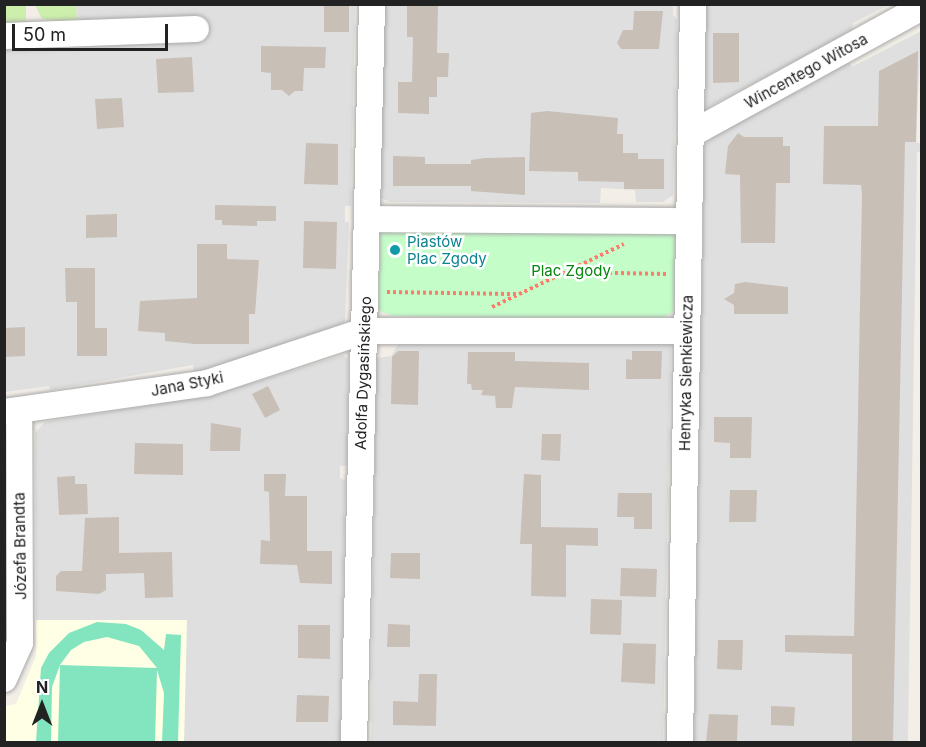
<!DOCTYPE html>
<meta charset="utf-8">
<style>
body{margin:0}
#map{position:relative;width:926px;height:747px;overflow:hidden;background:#f3efe8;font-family:Inter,sans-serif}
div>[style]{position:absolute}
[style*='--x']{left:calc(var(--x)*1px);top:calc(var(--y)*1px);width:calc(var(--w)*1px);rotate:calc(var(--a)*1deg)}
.residential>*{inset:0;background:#e0dfdf}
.education>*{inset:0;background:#ffffe5}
.grass>*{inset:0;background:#cdefac}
.park>*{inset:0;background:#c5fdc9}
.pitch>*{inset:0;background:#83e5bf}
.building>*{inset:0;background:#c8bfb7}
.path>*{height:4px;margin-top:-2px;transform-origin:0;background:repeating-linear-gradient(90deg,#ff7b6d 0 3px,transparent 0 6px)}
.roads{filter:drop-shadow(0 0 2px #a9a9a9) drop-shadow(0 0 2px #a9a9a9)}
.minor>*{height:26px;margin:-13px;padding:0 13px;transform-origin:13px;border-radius:13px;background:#fff}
.dots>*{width:16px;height:16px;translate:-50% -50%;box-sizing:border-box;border:3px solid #fff;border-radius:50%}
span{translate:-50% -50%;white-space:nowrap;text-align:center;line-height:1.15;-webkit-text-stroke:5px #fff;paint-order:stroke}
.street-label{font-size:15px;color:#222}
.culture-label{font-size:15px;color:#0d838f}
.left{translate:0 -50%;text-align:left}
.park-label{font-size:15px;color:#06850f}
.frame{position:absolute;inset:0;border:6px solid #222;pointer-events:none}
.north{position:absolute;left:12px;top:675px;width:60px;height:60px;-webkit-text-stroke:4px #fff;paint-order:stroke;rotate:0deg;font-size:16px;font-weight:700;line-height:24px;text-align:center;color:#222}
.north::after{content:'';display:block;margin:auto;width:21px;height:27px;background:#222;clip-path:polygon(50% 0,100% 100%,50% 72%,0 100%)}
.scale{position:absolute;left:12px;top:24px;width:156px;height:27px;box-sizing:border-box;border:3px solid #222;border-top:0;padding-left:8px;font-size:18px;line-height:21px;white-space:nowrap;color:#222;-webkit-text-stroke:4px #fff;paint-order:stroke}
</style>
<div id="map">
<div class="residential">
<div style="clip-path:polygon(76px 5px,355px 5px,351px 206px,345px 206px,345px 222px,349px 222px,345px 321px,338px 328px,194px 374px,193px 365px,50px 390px,49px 386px,5px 392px,4px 50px,203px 42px,204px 17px,77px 23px)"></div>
<div style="clip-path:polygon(382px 5px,673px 5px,673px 15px,677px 19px,673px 195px,663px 202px,636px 202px,635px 190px,601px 188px,600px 203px,390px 202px,381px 198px)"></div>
<div style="clip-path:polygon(705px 5px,888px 5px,853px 23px,852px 31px,706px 108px)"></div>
<div style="clip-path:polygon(921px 31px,916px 142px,921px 144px,922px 152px,917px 152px,908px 742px,694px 742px,704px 146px,718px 132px,793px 90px,798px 92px,849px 61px,852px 67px)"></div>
<div style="clip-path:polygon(404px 335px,671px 343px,663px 742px,371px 742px,376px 358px,391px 356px)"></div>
<div style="clip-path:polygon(343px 355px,348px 359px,347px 466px,340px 466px,340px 478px,345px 481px,340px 742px,184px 742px,186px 620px,36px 620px,35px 433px,45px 422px,213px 395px)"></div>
<div style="clip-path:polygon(5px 436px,6px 628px,5px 648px)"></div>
</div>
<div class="education">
<div style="clip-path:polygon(36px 620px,187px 620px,184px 742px,5px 742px,5px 706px,16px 704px,36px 656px)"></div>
</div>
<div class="grass">
<div style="clip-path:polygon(5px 5px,26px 5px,26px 23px,5px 32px)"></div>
<div style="clip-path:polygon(35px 5px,76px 5px,77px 23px,42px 19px)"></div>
</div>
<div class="park">
<div style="clip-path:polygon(380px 227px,678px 230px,674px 311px,660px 320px,393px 316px,375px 309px,376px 234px)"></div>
</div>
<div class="pitch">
<div style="clip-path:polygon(evenodd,97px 622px,126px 624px,141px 630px,164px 650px,166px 634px,181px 635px,178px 742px,162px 742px,164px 693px,157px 670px,155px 742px,58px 742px,60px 665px,52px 687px,51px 742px,36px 742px,41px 668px,49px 653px,69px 633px,97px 622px,107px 637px,139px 646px,157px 668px,60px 665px,71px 650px,84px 642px,107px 637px)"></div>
</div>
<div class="building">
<div style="clip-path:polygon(324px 4px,349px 4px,349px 32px,324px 32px)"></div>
<div style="clip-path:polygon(407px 4px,438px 4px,437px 53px,449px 53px,448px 77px,437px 77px,437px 97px,429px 97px,429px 114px,398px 113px,398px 82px,412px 82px,413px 37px,407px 37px)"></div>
<div style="clip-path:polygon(634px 11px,663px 11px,659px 49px,621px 49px,617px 43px,623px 30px,633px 30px)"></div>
<div style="clip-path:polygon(713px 33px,739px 33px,739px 82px,713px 83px)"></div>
<div style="clip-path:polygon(261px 46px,326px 47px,325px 68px,304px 68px,303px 91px,295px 91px,289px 96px,282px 90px,271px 90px,271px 73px,261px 72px)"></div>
<div style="clip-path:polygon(918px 51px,916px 142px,905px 142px,893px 742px,852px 742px,852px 654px,785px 652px,785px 635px,854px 636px,862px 194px,861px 185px,823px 184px,824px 126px,878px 126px,879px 71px)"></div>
<div style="clip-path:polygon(192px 57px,194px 92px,158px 93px,156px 59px)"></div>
<div style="clip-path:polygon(122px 98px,124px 127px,97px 129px,95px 99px)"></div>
<div style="clip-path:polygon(547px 111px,618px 118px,617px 134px,623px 134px,623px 153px,638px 153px,638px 159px,664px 159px,664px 189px,624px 189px,624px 182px,578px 181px,578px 172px,529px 171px,531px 113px)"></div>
<div style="clip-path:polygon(738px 133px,744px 137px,783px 137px,783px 146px,790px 146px,790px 183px,776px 183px,775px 243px,741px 243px,740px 175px,725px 174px,728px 146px)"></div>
<div style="clip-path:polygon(306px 143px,338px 144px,338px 185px,304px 184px)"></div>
<div style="clip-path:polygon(393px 156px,425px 157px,425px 164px,471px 164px,471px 160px,485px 158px,525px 157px,525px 195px,471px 191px,471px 186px,393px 186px)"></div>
<div style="clip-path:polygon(215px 205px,276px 206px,276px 221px,257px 221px,257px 226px,222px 225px,222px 220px,215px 220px)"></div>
<div style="clip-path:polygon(117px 214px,117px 237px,86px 238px,86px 215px)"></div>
<div style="clip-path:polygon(304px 221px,337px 222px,336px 269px,303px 268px)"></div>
<div style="clip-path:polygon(197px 244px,227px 244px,227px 259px,259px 260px,255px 314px,249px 314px,249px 344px,195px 344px,165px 341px,165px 333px,138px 331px,140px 301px,197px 298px)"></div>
<div style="clip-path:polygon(65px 268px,95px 268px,95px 328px,107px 328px,107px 356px,77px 356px,77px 302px,66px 302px)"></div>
<div style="clip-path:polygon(745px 282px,788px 287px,788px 314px,734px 314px,734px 305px,724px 299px,734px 293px,735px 284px)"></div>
<div style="clip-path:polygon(25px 327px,25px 356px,4px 357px,4px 328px)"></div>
<div style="clip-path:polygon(398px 351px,419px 351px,418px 405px,391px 404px,392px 357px)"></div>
<div style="clip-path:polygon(632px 351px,662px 351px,661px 379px,626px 379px,626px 359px,632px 360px)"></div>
<div style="clip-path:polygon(468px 352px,515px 352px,515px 361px,589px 363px,589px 390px,515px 387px,512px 408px,496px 408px,495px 396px,481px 395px,483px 390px,472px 390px,471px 384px,467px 384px)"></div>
<div style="clip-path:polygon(268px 386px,280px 410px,265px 418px,252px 394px)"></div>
<div style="clip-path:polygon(714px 417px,752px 417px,751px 458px,730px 458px,730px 443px,714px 442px)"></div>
<div style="clip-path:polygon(211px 423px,241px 428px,240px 451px,210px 451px)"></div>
<div style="clip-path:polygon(542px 434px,561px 434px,560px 461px,541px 460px)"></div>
<div style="clip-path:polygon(135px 443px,183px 444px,183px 475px,134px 474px)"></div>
<div style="clip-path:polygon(264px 474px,286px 474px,285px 496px,307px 496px,307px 551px,332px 551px,332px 584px,300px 583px,297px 565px,260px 564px,261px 540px,270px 541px,269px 492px,264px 491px)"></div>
<div style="clip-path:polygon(524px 474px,541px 475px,541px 527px,598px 528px,598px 546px,566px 545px,566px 597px,531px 596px,532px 544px,520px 544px)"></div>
<div style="clip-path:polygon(75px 476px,75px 484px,87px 484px,88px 514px,59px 515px,57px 477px)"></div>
<div style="clip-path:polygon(730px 490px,757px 490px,756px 522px,729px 522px)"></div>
<div style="clip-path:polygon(618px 493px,652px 493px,652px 529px,634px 529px,634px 517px,617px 517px)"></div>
<div style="clip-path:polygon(119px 517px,119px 553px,172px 552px,173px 597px,145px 598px,144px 573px,106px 574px,106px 590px,99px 594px,56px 591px,56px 576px,61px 571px,82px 571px,85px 518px)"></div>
<div style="clip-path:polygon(391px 553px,420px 553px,420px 579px,390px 578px)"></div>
<div style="clip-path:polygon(621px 568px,657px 569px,656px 597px,620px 596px)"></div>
<div style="clip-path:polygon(591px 599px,622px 600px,621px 635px,590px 634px)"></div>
<div style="clip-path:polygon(388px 624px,410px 625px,410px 647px,387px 647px)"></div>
<div style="clip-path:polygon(298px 625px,330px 625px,330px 659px,298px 658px)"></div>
<div style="clip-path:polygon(718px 640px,743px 640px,742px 670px,717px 669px)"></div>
<div style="clip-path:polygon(623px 643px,656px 644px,655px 684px,621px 682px)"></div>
<div style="clip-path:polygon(419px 674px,437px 674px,436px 726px,393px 725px,393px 701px,418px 702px)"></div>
<div style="clip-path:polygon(297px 695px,329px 696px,328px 722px,296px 722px)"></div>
<div style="clip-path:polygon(771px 706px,795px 707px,794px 726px,771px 725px)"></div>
<div style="clip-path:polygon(709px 714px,738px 715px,737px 742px,706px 742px)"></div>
</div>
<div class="path">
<div style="--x:567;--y:272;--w:100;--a:1.1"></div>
<div style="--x:387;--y:292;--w:130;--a:0.9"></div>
<div style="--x:492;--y:307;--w:146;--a:-25.5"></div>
</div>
<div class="roads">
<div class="minor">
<div style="--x:4;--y:36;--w:192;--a:-2.1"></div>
<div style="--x:691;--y:134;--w:264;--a:-28.8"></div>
<div style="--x:368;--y:219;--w:321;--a:0.4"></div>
<div style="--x:4;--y:412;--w:205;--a:-8.1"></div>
<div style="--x:207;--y:383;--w:165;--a:-18.3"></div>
<div style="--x:364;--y:331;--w:323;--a:0"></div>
<div style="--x:4;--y:679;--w:39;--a:-66"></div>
<div style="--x:20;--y:643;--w:233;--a:-90.2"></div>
<div style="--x:354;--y:742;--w:738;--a:-88.6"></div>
<div style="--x:680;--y:742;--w:738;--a:-88.99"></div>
</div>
</div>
<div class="dots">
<div style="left:395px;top:250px;background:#0f9aa8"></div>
</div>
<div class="street-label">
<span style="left:806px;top:71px;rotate:-29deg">Wincentego Witosa</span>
<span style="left:363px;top:373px;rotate:-88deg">Adolfa Dygasińskiego</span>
<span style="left:686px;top:373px;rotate:-89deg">Henryka Sienkiewicza</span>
<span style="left:187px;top:384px;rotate:-11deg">Jana Styki</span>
<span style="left:20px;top:546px;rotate:-91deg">Józefa Brandta</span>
</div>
<div class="culture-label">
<span class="left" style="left:407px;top:250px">Piastów<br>Plac Zgody</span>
</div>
<div class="park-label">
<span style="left:571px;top:271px">Plac Zgody</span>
</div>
<div class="frame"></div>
<div class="north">N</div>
<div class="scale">50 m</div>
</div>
